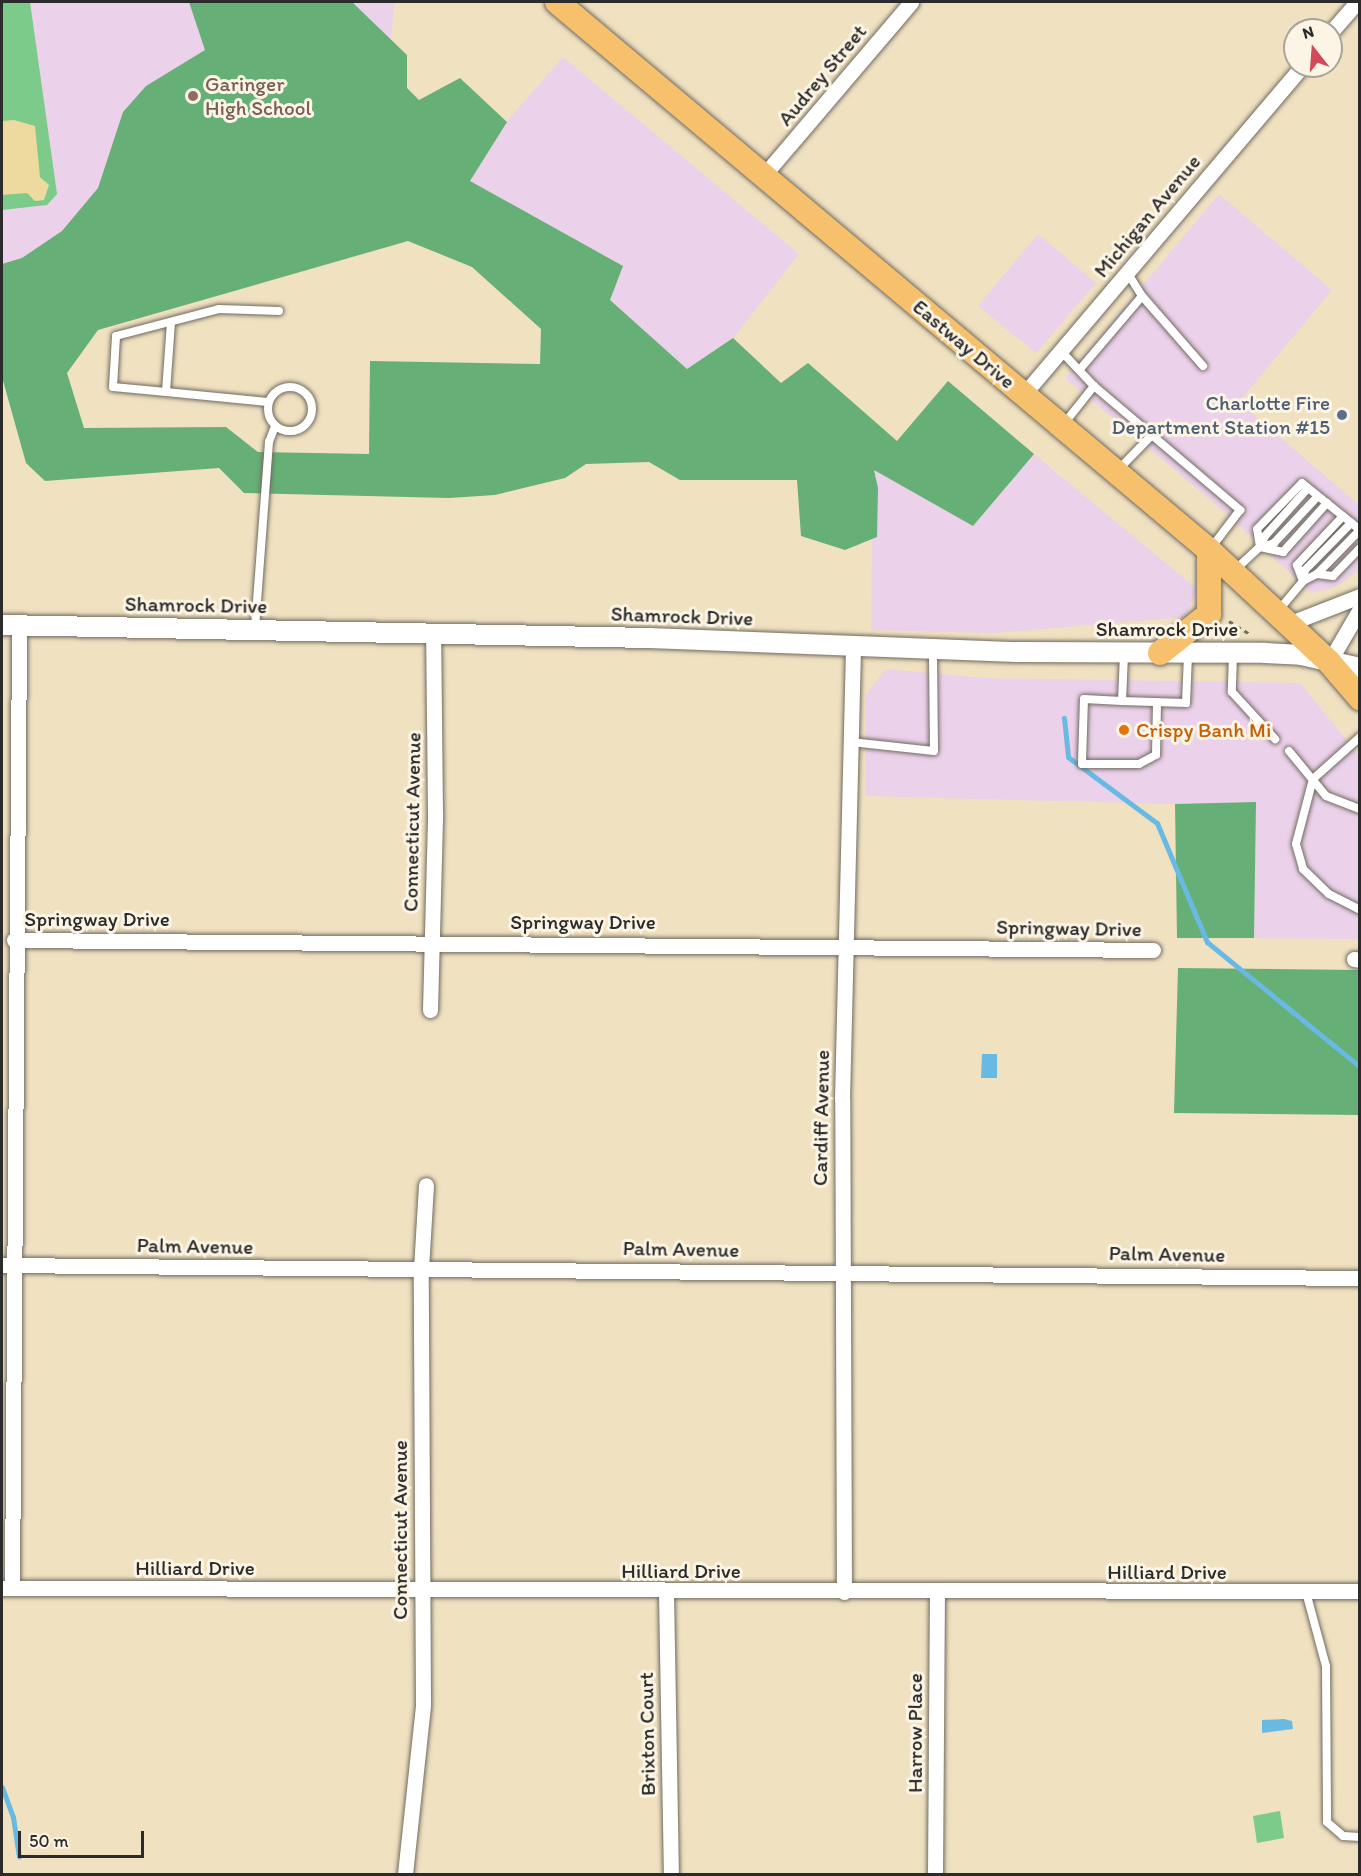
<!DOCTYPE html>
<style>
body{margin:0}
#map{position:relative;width:1361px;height:1876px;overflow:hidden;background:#f0e1c1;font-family:Itim,sans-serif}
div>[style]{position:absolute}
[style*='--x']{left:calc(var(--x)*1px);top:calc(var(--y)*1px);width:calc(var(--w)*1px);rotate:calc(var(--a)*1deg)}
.built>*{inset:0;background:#ecd1ea}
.green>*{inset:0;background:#7dcb8a}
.forest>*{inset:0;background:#66af76}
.sand>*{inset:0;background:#eeda9e}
.water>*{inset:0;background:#68bae3}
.stream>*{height:5px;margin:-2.5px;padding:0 2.5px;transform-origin:2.5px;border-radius:2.5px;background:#68bae3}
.path>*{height:3px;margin-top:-1.5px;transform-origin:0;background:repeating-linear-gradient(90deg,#706b60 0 4.5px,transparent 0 9px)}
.roads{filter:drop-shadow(0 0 2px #706b60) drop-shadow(0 0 2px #706b60)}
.service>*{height:8px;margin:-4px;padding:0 4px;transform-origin:4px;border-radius:4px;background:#fff}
.service>.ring{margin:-4px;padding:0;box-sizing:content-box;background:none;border:8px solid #fff;border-radius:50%}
.minor>*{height:15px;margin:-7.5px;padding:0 7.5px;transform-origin:7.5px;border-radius:7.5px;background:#fff}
.tertiary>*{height:20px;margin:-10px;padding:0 10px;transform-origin:10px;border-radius:10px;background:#fff}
.primary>*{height:24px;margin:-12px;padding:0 12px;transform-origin:12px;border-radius:12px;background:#f7c06c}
.dots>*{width:16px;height:16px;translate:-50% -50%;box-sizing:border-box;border:3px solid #fcf5e5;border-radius:50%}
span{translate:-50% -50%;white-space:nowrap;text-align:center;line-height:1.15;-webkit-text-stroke:6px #fcf5e5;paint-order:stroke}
.street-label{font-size:21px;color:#2b2b2b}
.education-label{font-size:21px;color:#785e54}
.left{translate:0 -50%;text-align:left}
.service-label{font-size:21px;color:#4e5e75}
.right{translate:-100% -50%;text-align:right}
.food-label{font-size:21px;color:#c56008}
.frame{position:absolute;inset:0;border:3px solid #2b2b2b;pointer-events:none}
.north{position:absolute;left:1283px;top:18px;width:60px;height:60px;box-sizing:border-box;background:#fcf5e5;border:2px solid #a8a49b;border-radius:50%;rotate:343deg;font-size:16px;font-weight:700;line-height:24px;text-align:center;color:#2b2b2b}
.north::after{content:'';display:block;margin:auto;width:21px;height:27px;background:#d1495b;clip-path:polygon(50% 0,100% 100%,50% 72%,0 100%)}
.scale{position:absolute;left:18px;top:1831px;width:126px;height:27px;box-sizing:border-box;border:3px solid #2b2b2b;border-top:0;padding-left:8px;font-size:18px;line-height:21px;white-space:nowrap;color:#2b2b2b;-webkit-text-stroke:4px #fcf5e5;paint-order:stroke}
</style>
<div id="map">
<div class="built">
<div style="clip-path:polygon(2px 2px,395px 2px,367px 248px,2px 333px)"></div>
<div style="clip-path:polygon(563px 57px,799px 254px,702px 378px,424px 217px)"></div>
<div style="clip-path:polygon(1219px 194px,1332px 290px,1239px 402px,1359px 505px,1359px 570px,1335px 587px,1311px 593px,1220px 508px,1065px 378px)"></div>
<div style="clip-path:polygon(1038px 234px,1096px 283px,1036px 353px,978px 306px)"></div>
<div style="clip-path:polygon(1034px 454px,1197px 589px,1186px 617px,994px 633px,871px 630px,873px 469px,973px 526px)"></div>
<div style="clip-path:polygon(886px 669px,984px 678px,1300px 683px,1359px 755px,1359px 939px,1254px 938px,1256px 802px,1214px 805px,866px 796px,866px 695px)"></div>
</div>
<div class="green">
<div style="clip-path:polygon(2px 2px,30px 2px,57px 194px,47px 205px,2px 210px)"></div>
<div style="clip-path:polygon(1280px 1811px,1284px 1838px,1257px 1843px,1253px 1816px)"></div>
</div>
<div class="forest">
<div style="clip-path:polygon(evenodd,189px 2px,352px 2px,407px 55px,407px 88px,419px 100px,460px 78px,507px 122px,470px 181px,623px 266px,610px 300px,687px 369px,733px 338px,781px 383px,808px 363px,897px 441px,948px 381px,1034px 454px,973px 526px,874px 470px,878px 488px,877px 537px,845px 550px,801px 536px,797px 480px,680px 480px,649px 462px,586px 464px,565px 478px,495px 495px,449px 498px,244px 493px,219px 468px,45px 481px,26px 463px,2px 377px,2px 264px,22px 258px,62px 231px,98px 188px,123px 112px,146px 86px,205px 50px,189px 2px,408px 241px,472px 267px,541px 329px,540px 364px,370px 361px,369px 454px,258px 452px,226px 427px,84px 428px,67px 373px,98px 330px,408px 241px)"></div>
<div style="clip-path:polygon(1256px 802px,1254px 938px,1177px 938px,1175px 804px)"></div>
<div style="clip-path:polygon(1178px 968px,1359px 970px,1359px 1115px,1174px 1113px)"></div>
</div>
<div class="sand">
<div style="clip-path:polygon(14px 120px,35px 126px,40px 177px,49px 185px,44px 200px,35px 201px,27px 193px,2px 195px,2px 121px)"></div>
</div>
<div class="water">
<div style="clip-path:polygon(982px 1054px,997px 1054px,997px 1078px,981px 1078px)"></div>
<div style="clip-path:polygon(1284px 1719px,1292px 1721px,1293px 1729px,1262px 1733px,1262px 1720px)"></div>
</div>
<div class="stream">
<div style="--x:1064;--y:718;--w:39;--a:84"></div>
<div style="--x:1068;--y:757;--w:111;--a:36.6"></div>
<div style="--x:1157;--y:823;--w:129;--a:67.2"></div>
<div style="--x:1207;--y:942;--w:198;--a:39.2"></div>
<div style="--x:2;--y:1787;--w:32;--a:70"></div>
<div style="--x:13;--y:1817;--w:40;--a:81.5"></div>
</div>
<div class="path">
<div style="--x:1229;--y:621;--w:26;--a:32"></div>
</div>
<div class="roads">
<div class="service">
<div style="--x:1127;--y:272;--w:28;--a:58"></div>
<div style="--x:171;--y:322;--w:70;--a:94.1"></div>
<div style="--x:166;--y:392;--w:102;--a:5.6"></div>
<div style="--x:1061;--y:351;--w:48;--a:46.7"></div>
<div style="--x:1094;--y:386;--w:192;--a:40.3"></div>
<div style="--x:1240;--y:510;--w:48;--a:127.3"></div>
<div style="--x:1081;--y:368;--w:94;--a:-49.7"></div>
<div style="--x:1142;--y:296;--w:93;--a:48.9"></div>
<div class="ring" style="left:268px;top:387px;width:36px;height:36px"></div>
<div style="--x:166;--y:392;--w:53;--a:-174.6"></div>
<div style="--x:113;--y:387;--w:51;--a:-86.6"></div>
<div style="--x:116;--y:336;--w:106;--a:-14.7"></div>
<div style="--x:219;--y:309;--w:60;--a:1.9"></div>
<div style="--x:1063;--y:425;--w:50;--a:-51.5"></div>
<div style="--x:1117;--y:471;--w:50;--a:-45.8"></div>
<div style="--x:1260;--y:547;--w:18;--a:-99"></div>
<div style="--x:1257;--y:529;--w:64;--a:-45.6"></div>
<div style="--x:1302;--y:483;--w:75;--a:39"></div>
<div style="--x:1260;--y:547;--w:24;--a:12"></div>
<div style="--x:1283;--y:552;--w:66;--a:-48.1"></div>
<div style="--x:1262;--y:547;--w:13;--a:-18"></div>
<div style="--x:1274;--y:543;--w:64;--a:-46.9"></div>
<div style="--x:1236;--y:569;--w:33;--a:-43"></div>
<div style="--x:1260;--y:547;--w:12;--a:-66"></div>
<div style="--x:1265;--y:536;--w:64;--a:-48.1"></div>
<div style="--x:1317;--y:574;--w:16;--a:7"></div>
<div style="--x:1333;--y:576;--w:39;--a:-46"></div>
<div style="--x:1303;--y:580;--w:10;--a:-79"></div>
<div style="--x:1305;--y:570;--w:66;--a:-45.6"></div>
<div style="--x:1303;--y:581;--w:17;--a:-111"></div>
<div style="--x:1297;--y:565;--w:67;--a:-46.8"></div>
<div style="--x:1278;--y:611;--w:39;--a:-50"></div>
<div style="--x:1303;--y:581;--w:16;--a:-27"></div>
<div style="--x:1317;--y:574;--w:62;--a:-45.7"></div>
<div style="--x:255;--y:628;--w:187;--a:-85.7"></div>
<div style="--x:269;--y:442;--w:17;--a:-69"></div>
<div style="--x:1124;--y:655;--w:46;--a:92.5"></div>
<div style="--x:1122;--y:701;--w:64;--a:1.8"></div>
<div style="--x:1186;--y:703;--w:48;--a:-87.6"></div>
<div style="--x:1233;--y:655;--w:37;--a:92"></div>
<div style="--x:1232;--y:692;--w:64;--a:47.5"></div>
<div style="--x:1122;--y:701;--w:38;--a:-177"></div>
<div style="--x:1084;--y:699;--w:65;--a:91.8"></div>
<div style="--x:1082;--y:764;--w:57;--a:0"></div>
<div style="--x:1139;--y:764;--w:19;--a:-28"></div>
<div style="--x:1156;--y:755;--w:52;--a:-88.9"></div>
<div style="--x:1360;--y:737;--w:63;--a:138.2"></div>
<div style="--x:1313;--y:779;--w:67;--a:104.7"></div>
<div style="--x:1296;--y:844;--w:26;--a:74"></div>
<div style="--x:1303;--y:869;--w:36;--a:44"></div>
<div style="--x:1329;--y:894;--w:35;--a:27"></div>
<div style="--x:851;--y:742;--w:83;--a:6.2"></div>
<div style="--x:934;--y:751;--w:100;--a:-90.6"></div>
<div style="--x:1289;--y:751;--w:58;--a:50.6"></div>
<div style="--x:1326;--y:796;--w:36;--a:21"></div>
<div style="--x:1306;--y:1592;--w:77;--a:74.9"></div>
<div style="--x:1326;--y:1666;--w:156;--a:89.6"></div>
<div style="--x:1327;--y:1822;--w:21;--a:41"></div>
<div style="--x:1343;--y:1836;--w:17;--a:3"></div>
</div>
<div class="minor">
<div style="--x:1331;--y:32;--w:40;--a:-49"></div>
<div style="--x:764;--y:175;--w:227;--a:-49.6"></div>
<div style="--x:1024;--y:394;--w:430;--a:-49.7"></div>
<div style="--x:1288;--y:624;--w:77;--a:-21.3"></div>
<div style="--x:1329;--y:662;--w:61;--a:-59.7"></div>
<div style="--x:14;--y:940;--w:1139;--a:0.5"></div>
<div style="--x:1354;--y:959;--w:6;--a:9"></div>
<div style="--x:430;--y:1010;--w:197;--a:-88.5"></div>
<div style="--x:435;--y:813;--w:179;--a:-90.6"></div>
<div style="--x:2;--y:1265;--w:1358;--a:0.55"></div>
<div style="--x:2;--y:1588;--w:1358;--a:0.13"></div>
<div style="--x:12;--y:1588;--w:963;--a:-89.58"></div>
<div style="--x:666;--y:1592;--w:282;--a:89"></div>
<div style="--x:844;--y:1592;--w:493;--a:-90.2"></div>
<div style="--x:842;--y:1099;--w:454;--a:-88.6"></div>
<div style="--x:405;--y:1874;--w:170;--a:-83.9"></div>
<div style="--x:423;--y:1705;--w:436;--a:-90.3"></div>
<div style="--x:421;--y:1269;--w:84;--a:-86.6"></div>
<div style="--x:935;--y:1874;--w:282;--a:-89.6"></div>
</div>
<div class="tertiary">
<div style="--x:2;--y:625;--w:647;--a:1.15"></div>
<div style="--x:649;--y:638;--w:368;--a:2.2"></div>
<div style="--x:1017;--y:652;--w:248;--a:0.2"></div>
<div style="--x:1265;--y:653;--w:36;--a:3"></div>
<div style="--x:1301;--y:655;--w:60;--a:12.4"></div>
</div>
<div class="primary">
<div style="--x:557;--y:2;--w:852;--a:40.05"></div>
<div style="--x:1209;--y:550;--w:164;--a:43"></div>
<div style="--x:1329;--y:662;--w:48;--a:49.3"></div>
<div style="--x:1160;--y:653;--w:63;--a:-38.5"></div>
<div style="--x:1209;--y:614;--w:64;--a:-90"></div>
</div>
</div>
<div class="dots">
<div style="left:193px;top:96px;background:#8d6e63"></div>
<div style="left:1342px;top:415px;background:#5c6f8a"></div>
<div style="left:1124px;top:730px;background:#e8710a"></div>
</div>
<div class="street-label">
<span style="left:822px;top:75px;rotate:-50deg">Audrey Street</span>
<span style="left:1147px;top:216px;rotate:-50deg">Michigan Avenue</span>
<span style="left:964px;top:344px;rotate:40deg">Eastway Drive</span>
<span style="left:196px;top:605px;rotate:1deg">Shamrock Drive</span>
<span style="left:682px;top:616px;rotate:2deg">Shamrock Drive</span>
<span style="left:1167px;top:629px">Shamrock Drive</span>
<span style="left:412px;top:822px;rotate:-89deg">Connecticut Avenue</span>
<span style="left:97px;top:919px">Springway Drive</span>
<span style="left:583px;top:922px">Springway Drive</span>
<span style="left:1069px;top:928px;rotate:1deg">Springway Drive</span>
<span style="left:821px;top:1118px;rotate:-89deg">Cardiff Avenue</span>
<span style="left:195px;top:1246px;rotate:1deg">Palm Avenue</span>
<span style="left:681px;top:1249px;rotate:1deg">Palm Avenue</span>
<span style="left:1167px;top:1254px;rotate:1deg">Palm Avenue</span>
<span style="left:400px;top:1530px;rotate:-90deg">Connecticut Avenue</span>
<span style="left:195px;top:1568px">Hilliard Drive</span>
<span style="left:681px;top:1571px">Hilliard Drive</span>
<span style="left:1167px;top:1572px">Hilliard Drive</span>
<span style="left:915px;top:1733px;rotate:-90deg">Harrow Place</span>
<span style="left:647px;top:1734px;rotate:-91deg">Brixton Court</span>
</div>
<div class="education-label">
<span class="left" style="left:205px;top:96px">Garinger<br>High School</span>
</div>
<div class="service-label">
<span class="right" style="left:1330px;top:415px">Charlotte Fire<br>Department Station #15</span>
</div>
<div class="food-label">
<span class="left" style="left:1136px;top:730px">Crispy Banh Mi</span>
</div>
<div class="frame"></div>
<div class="north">N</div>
<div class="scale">50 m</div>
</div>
